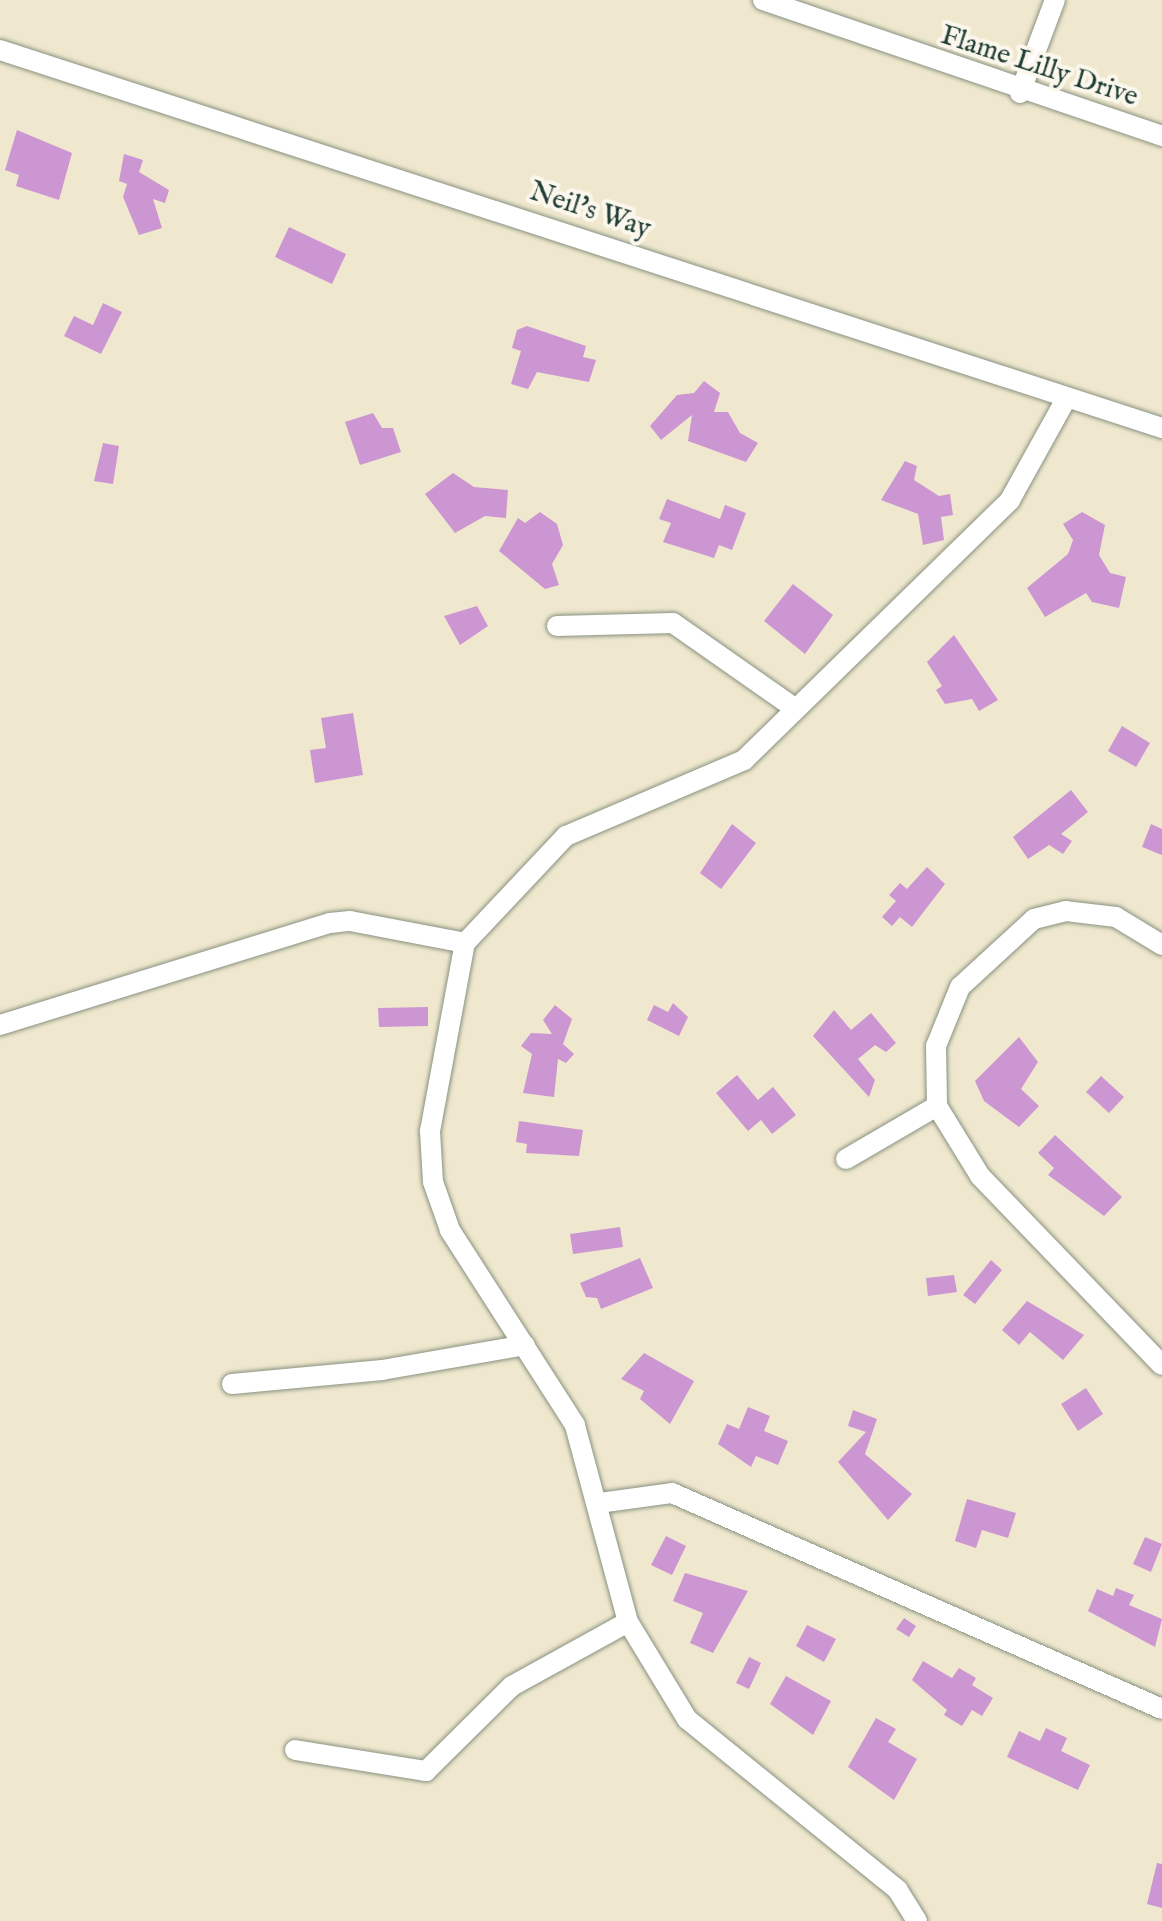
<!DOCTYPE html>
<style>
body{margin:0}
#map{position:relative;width:1162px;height:1921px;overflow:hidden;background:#f0e8ce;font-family:"IM FELL English",serif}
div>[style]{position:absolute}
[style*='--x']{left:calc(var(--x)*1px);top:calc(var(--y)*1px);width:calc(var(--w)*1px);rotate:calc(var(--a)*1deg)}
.building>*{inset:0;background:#cc96d2}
.roads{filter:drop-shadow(0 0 2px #889281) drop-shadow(0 0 2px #889281)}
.minor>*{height:20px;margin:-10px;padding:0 10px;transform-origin:10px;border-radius:10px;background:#fff}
span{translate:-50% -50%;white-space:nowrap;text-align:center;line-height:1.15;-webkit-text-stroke:8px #fbf7ec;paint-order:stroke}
.street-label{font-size:28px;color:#1f3d34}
</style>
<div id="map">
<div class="building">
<div style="clip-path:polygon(17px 130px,72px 153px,59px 200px,16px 186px,19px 175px,5px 170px)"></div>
<div style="clip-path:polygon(124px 154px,143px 160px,139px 172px,169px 190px,165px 203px,153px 199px,162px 228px,139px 235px,123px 197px,127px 184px,119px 181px)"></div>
<div style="clip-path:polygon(289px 227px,346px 254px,332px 284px,275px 257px)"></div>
<div style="clip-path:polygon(103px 303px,122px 312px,101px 354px,64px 336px,74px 316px,93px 325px)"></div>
<div style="clip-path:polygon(527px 326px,586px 346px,583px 357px,596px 360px,589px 382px,537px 372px,528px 389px,511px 384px,521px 351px,512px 348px,517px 330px)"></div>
<div style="clip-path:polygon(704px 381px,720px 393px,714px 412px,728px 412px,740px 433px,758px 443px,746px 462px,688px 441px,692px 415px,661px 440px,650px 426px,677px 395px,694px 393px)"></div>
<div style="clip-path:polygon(373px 413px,382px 428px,393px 428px,401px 452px,360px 465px,345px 422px)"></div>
<div style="clip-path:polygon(103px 443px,119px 446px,113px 484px,94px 481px)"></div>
<div style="clip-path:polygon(905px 461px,917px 466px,914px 480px,939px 496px,950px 494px,953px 515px,941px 517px,944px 540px,923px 545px,918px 514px,881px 500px)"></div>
<div style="clip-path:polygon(453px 473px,474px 487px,508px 490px,506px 518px,485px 516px,455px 533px,425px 494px)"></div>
<div style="clip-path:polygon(667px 499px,720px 519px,725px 505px,746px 513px,732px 550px,719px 545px,714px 558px,663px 542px,671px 523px,659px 519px)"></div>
<div style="clip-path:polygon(540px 512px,557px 524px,563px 545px,552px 564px,559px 585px,545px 589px,499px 551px,518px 518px,525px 523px)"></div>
<div style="clip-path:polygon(1082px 512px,1105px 525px,1099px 555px,1110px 573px,1126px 577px,1119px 608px,1092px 602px,1086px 593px,1045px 617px,1027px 588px,1068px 554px,1073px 540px,1063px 524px)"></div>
<div style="clip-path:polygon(793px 584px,833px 615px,805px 654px,764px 621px)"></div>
<div style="clip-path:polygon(477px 606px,488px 626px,460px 645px,444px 616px)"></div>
<div style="clip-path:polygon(954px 635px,998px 700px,979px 711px,972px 699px,945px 704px,936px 690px,942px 686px,927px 662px)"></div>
<div style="clip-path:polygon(353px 713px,363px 775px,315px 783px,310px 750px,326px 748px,321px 718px)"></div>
<div style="clip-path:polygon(1122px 726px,1150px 743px,1136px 767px,1108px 751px)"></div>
<div style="clip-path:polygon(1071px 790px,1088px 812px,1061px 834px,1072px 841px,1063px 854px,1049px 845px,1028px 859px,1013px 837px)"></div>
<div style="clip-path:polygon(732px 824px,756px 843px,721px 889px,700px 873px)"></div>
<div style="clip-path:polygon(1151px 824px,1162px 829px,1162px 855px,1142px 847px)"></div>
<div style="clip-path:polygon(927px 867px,945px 884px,912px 927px,900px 917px,892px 926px,882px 917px,896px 901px,889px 895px,900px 883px,907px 889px)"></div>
<div style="clip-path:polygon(673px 1003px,688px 1017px,679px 1036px,647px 1020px,654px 1005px,668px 1012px)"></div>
<div style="clip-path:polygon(555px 1005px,572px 1019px,563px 1044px,574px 1054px,566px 1063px,558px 1059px,554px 1097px,523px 1093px,532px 1054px,521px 1046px,531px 1033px,552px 1034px,543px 1020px)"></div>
<div style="clip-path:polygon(428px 1007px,428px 1026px,379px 1027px,378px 1008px)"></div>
<div style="clip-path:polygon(834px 1010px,851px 1030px,871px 1013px,896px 1043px,886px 1052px,875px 1045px,858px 1059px,875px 1080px,869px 1097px,813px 1036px)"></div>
<div style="clip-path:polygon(1019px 1037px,1038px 1062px,1021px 1089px,1039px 1106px,1019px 1127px,984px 1101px,975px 1081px)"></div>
<div style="clip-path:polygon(737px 1075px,758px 1100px,773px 1087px,796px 1115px,772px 1134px,761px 1120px,748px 1131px,716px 1093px)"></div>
<div style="clip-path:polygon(1101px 1076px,1124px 1097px,1109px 1113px,1086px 1092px)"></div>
<div style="clip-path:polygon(519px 1121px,583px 1130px,579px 1156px,526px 1153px,527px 1144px,516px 1142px)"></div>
<div style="clip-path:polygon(1055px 1135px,1122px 1197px,1104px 1216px,1048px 1175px,1054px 1168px,1038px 1153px)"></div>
<div style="clip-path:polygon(620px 1227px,623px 1247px,573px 1254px,570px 1234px)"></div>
<div style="clip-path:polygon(640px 1258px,653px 1288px,601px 1309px,597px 1298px,586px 1297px,580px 1283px)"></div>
<div style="clip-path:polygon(991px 1260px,1002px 1270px,975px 1304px,963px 1295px)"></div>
<div style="clip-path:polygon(954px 1275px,957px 1292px,928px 1296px,926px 1278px)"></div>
<div style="clip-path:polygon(1027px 1301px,1084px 1335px,1063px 1360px,1030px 1332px,1019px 1345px,1002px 1330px)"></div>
<div style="clip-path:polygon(644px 1353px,694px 1381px,670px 1424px,640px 1399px,644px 1391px,621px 1379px)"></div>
<div style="clip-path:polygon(1086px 1388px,1103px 1414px,1078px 1431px,1061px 1404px)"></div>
<div style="clip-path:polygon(748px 1407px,770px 1416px,764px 1431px,788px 1441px,778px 1465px,756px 1456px,751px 1467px,718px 1444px,727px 1424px,739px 1429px)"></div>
<div style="clip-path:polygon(853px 1410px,877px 1419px,865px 1454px,912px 1494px,888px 1520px,838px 1462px,866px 1432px,848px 1426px)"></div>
<div style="clip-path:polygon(967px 1499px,1016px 1513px,1008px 1538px,982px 1530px,976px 1548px,955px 1541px)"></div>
<div style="clip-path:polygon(666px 1536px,686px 1546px,672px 1575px,651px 1565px)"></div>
<div style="clip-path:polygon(1145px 1537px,1162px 1544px,1151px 1572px,1133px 1564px)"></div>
<div style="clip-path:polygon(685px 1573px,748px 1591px,713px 1653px,690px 1643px,703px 1613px,673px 1601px)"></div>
<div style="clip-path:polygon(1116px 1588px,1134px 1595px,1129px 1605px,1162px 1619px,1155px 1647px,1088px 1611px,1097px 1589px,1113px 1596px)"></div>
<div style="clip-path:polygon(904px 1618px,916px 1626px,909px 1637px,896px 1629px)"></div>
<div style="clip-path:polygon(807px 1625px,836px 1639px,824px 1662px,796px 1646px)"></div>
<div style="clip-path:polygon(749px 1657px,761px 1663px,749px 1689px,736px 1683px)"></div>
<div style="clip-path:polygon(923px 1661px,952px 1678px,959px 1668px,976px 1678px,972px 1685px,993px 1698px,982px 1716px,972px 1710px,962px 1726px,944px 1715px,947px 1710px,912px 1680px)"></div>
<div style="clip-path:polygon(786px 1676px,831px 1701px,813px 1735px,770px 1704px)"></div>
<div style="clip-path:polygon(876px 1718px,896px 1729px,888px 1742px,917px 1759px,894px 1800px,848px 1767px)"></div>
<div style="clip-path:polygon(1046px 1728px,1067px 1738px,1061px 1751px,1090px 1765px,1078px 1790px,1007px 1757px,1019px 1731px,1040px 1741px)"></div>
<div style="clip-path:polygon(1157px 1863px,1162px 1864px,1162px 1908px,1147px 1904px)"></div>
</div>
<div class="roads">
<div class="minor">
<div style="--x:763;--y:0;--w:422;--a:18.8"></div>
<div style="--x:0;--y:50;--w:1222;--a:18.02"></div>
<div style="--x:1020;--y:93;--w:99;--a:-69.4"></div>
<div style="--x:557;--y:626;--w:116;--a:-1.5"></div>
<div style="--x:673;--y:623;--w:146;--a:35"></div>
<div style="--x:1162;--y:945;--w:54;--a:-148.7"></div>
<div style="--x:1116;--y:917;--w:50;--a:-173.2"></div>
<div style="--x:1066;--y:911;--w:33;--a:166"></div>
<div style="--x:1034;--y:919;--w:100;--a:137.4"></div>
<div style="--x:960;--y:987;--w:64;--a:112.1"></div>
<div style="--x:936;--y:1046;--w:60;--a:89"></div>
<div style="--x:937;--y:1106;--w:82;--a:58.4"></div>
<div style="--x:980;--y:1176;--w:262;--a:46.1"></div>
<div style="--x:0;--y:1025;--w:345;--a:-17.2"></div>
<div style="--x:330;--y:923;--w:20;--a:-6"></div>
<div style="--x:350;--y:921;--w:117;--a:10.8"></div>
<div style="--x:846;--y:1159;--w:105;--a:-30.2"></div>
<div style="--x:232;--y:1384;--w:151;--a:-5.3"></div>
<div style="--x:382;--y:1370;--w:145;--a:-9.9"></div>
<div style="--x:599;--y:1503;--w:74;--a:-7.8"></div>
<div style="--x:672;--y:1493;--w:535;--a:23.79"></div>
<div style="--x:295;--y:1750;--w:133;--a:9.1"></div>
<div style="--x:426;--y:1771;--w:121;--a:-44.7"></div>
<div style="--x:512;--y:1686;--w:132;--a:-28.9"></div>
<div style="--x:917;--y:1921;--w:36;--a:-122"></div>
<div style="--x:898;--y:1890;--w:272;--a:-141"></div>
<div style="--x:687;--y:1719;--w:114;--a:-121.3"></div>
<div style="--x:628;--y:1622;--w:204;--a:-105.1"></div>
<div style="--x:575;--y:1425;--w:232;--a:-122.7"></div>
<div style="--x:450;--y:1230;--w:51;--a:-109.5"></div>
<div style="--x:433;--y:1182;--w:51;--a:-93.4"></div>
<div style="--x:430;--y:1131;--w:191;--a:-79.5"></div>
<div style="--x:465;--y:943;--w:147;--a:-46.7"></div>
<div style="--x:566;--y:836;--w:194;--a:-23.1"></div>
<div style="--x:744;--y:760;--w:372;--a:-44.3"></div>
<div style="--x:1010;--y:500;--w:115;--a:-61"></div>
</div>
</div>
<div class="street-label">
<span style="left:1039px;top:67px;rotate:18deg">Flame Lilly Drive</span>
<span style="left:590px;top:211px;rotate:18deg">Neil's Way</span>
</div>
</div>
